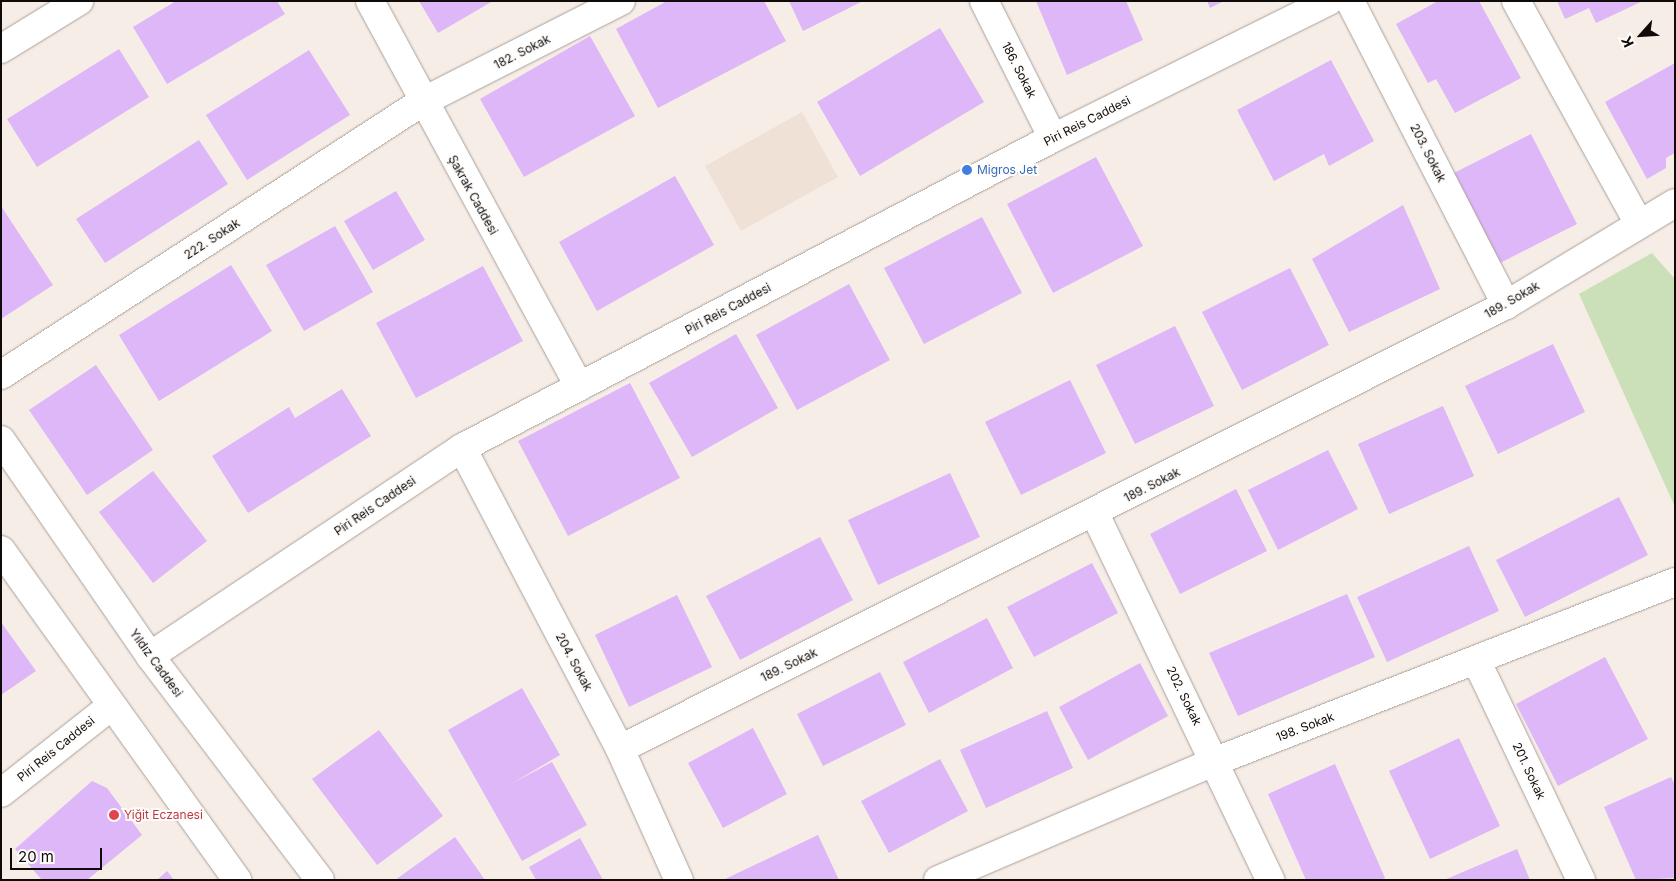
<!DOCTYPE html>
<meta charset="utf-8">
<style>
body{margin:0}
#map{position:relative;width:1676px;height:881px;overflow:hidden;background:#f7ede7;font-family:Inter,sans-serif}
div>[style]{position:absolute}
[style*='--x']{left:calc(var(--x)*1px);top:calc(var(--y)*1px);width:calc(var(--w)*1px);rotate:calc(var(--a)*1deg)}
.built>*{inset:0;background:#f0e1d6}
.green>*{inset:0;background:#cbe0b8}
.building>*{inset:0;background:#ddb7f7}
.roads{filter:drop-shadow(0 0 1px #a9a09a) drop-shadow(0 0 1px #a9a09a)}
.street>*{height:28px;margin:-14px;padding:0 14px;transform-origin:14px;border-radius:14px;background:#fff}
.secondary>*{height:28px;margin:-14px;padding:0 14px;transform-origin:14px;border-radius:14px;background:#fff}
.primary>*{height:28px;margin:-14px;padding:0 14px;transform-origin:14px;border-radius:14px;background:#fff}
.dots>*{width:14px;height:14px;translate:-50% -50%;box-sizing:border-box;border:2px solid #fefcfb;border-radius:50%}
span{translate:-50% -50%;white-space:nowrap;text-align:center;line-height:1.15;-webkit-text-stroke:4px #fefcfb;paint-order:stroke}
.street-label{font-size:12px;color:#0e0b09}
.shop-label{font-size:12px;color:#366cbe}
.left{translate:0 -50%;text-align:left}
.health-label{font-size:12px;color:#be3a42}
.frame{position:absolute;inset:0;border:2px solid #0e0b09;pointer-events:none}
.north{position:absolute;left:1616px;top:10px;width:50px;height:50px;-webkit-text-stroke:4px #fefcfb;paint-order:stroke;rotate:244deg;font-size:14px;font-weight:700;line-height:20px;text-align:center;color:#0e0b09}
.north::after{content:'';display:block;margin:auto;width:18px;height:22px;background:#0e0b09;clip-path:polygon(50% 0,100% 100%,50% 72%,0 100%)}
.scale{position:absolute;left:10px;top:848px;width:92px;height:22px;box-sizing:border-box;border:2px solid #0e0b09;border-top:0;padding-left:6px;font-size:15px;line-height:18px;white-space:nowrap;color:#0e0b09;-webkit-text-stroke:4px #fefcfb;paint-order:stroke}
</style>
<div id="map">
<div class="built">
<div style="clip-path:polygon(802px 112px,838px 177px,741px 231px,705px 166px)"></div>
</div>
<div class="green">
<div style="clip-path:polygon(1652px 253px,1675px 279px,1675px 507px,1579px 294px)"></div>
</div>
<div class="building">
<div style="clip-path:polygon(176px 1px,277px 1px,285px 14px,167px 84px,133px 27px)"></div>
<div style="clip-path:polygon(419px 1px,493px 1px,438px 33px)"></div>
<div style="clip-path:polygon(667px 1px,764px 1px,786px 41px,658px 108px,616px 29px)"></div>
<div style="clip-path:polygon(789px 1px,863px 1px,803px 31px)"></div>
<div style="clip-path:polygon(1036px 1px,1126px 1px,1143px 40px,1067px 75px)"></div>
<div style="clip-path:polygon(1207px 1px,1224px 1px,1210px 8px)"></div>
<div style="clip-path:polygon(1438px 1px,1479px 1px,1521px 78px,1455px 113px,1436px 79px,1428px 83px,1396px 24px)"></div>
<div style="clip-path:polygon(1557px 1px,1643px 1px,1596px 23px,1589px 8px,1565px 19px)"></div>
<div style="clip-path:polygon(940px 28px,984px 102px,860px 176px,817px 102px)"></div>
<div style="clip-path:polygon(590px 36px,635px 116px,524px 177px,480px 99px)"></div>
<div style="clip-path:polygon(119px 49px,149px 97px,37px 167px,7px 119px)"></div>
<div style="clip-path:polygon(309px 50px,350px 115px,247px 180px,206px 115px)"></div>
<div style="clip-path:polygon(1331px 60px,1374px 141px,1329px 166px,1324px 154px,1274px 181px,1237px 110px)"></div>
<div style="clip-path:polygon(1675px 63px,1675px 153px,1666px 158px,1666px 168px,1647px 179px,1605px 102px)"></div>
<div style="clip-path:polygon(1531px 134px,1577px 224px,1498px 264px,1452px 174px)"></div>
<div style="clip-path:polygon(199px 140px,228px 184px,105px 263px,76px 219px)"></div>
<div style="clip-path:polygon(1096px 157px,1143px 246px,1053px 293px,1007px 204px)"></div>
<div style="clip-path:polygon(675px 176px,714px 245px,597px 311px,559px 242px)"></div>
<div style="clip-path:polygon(396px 191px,425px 240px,373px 270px,344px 221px)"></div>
<div style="clip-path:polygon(1403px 205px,1440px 289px,1349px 332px,1312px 259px)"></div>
<div style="clip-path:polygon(1px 206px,53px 285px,1px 319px)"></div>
<div style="clip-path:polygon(982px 217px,1022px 293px,924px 344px,884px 268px)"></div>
<div style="clip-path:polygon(335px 226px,373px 292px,304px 331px,266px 265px)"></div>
<div style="clip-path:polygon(231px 265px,272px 331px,159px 401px,119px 335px)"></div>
<div style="clip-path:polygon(483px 266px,523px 341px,416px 398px,376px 323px)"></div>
<div style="clip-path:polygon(1290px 268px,1329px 345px,1242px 390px,1202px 312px)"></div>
<div style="clip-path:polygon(849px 284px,890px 360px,797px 410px,756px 335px)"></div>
<div style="clip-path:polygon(1175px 326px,1214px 406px,1135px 444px,1096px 365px)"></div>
<div style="clip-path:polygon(736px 334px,778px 408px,692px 457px,649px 383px)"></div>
<div style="clip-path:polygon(1553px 344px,1585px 412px,1498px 454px,1465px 386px)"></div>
<div style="clip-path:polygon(96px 365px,153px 450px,87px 495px,29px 410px)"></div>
<div style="clip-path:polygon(1070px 380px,1106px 453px,1021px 495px,985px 422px)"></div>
<div style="clip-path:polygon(630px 383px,680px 478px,568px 536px,518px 441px)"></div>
<div style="clip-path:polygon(342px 389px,371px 436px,248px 513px,212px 456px,289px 407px,295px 418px)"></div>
<div style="clip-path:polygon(1443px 406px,1474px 476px,1389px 514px,1358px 444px)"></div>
<div style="clip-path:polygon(1328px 450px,1358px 509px,1278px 550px,1248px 490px)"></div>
<div style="clip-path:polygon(153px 471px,207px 541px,153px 583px,99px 512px)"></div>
<div style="clip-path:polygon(950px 473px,980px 537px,878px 585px,848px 520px)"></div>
<div style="clip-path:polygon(1236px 489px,1267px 551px,1180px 594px,1150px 534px)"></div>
<div style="clip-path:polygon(1619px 497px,1648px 555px,1525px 617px,1496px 560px)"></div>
<div style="clip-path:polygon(820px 537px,853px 600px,740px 660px,706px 596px)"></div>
<div style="clip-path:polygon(1469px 546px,1499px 611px,1387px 662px,1357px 597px)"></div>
<div style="clip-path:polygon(1092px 563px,1118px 613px,1034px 657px,1007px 607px)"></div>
<div style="clip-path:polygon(1347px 594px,1375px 657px,1238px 716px,1209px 653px)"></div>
<div style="clip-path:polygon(677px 595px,712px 667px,629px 707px,595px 635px)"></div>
<div style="clip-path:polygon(987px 618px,1013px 668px,929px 713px,903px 662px)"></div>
<div style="clip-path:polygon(1px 622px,36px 671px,1px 695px)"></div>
<div style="clip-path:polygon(1605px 657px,1648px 739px,1558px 786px,1516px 704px)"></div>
<div style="clip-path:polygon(1140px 663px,1168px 716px,1088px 760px,1059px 707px)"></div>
<div style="clip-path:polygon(880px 672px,906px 725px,823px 766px,797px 714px)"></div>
<div style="clip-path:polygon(522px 688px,560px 755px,511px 784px,552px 762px,587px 825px,522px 861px,448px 730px)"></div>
<div style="clip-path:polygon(1047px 711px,1073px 768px,986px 808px,960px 750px)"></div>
<div style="clip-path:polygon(753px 728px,787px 794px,723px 828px,688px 763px)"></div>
<div style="clip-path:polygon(379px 730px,443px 816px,377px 865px,312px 779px)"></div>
<div style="clip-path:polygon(1459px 738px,1500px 826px,1430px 859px,1389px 771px)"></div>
<div style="clip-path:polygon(940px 759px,968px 811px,889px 853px,861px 801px)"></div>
<div style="clip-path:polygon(1335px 764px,1385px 878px,1381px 880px,1306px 880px,1268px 794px)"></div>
<div style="clip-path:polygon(1671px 777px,1675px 785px,1675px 878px,1636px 880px,1604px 807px)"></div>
<div style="clip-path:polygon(92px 781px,107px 788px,142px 835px,87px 880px,42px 880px,15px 849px)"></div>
<div style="clip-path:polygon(818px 835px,839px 880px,723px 880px)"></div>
<div style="clip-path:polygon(455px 837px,485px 880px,395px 880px)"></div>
<div style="clip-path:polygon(580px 838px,603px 880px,536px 880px,529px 867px)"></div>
<div style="clip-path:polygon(1517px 849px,1530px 880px,1444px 880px)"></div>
<div style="clip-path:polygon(167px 871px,174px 880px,157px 880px)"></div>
</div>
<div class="roads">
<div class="street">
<div style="--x:984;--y:1;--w:153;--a:63.3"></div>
<div style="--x:1350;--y:1;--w:342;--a:62.8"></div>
<div style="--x:1516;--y:1;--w:255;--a:61.1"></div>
<div style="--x:1;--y:49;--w:92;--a:-31.6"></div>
<div style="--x:1;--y:375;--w:502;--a:-32.96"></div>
<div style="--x:422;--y:102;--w:223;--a:-26.9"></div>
<div style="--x:462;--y:448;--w:340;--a:62.3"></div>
<div style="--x:620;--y:749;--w:144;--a:65.8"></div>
<div style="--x:1095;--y:514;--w:406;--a:64.4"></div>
<div style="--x:1477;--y:662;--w:242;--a:64.5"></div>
<div style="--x:620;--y:749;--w:991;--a:-26.62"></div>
<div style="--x:1506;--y:305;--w:197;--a:-31.1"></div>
<div style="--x:938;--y:880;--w:302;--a:-23.2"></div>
<div style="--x:1216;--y:761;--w:493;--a:-21.3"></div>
</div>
<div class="secondary">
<div style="--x:370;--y:1;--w:439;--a:61.5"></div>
<div style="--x:150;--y:656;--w:375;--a:-33.7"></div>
<div style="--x:462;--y:448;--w:667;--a:-27.68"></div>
<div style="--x:1053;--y:138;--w:308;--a:-26.4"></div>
<div style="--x:1;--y:793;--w:140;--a:-38.3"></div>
</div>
<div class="primary">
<div style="--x:1;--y:440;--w:262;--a:55.4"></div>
<div style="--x:150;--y:656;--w:281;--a:52.8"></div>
<div style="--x:1;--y:550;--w:406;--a:54.4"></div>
</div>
</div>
<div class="dots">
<div style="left:967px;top:170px;background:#3f7fe0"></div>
<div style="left:114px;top:815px;background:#e0444e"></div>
</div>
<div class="street-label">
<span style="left:522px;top:52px;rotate:-27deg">182. Sokak</span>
<span style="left:1019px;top:70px;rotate:63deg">186. Sokak</span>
<span style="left:1087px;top:121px;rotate:-27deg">Piri Reis Caddesi</span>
<span style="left:1428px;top:153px;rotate:63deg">203. Sokak</span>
<span style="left:473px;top:195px;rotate:61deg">Şakrak Caddesi</span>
<span style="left:212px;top:239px;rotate:-33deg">222. Sokak</span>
<span style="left:1512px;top:300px;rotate:-30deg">189. Sokak</span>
<span style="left:728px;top:309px;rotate:-28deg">Piri Reis Caddesi</span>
<span style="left:1152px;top:485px;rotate:-27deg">189. Sokak</span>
<span style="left:375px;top:506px;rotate:-34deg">Piri Reis Caddesi</span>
<span style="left:574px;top:662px;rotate:62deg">204. Sokak</span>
<span style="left:156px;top:663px;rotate:54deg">Yıldız Caddesi</span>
<span style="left:789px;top:665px;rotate:-26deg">189. Sokak</span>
<span style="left:1184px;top:696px;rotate:64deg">202. Sokak</span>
<span style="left:1305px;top:727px;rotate:-21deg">198. Sokak</span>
<span style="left:56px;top:749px;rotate:-39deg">Piri Reis Caddesi</span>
<span style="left:1529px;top:771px;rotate:65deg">201. Sokak</span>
</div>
<div class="shop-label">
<span class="left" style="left:977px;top:170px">Migros Jet</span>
</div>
<div class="health-label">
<span class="left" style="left:124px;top:815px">Yiğit Eczanesi</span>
</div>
<div class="frame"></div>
<div class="north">K</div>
<div class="scale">20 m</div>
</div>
